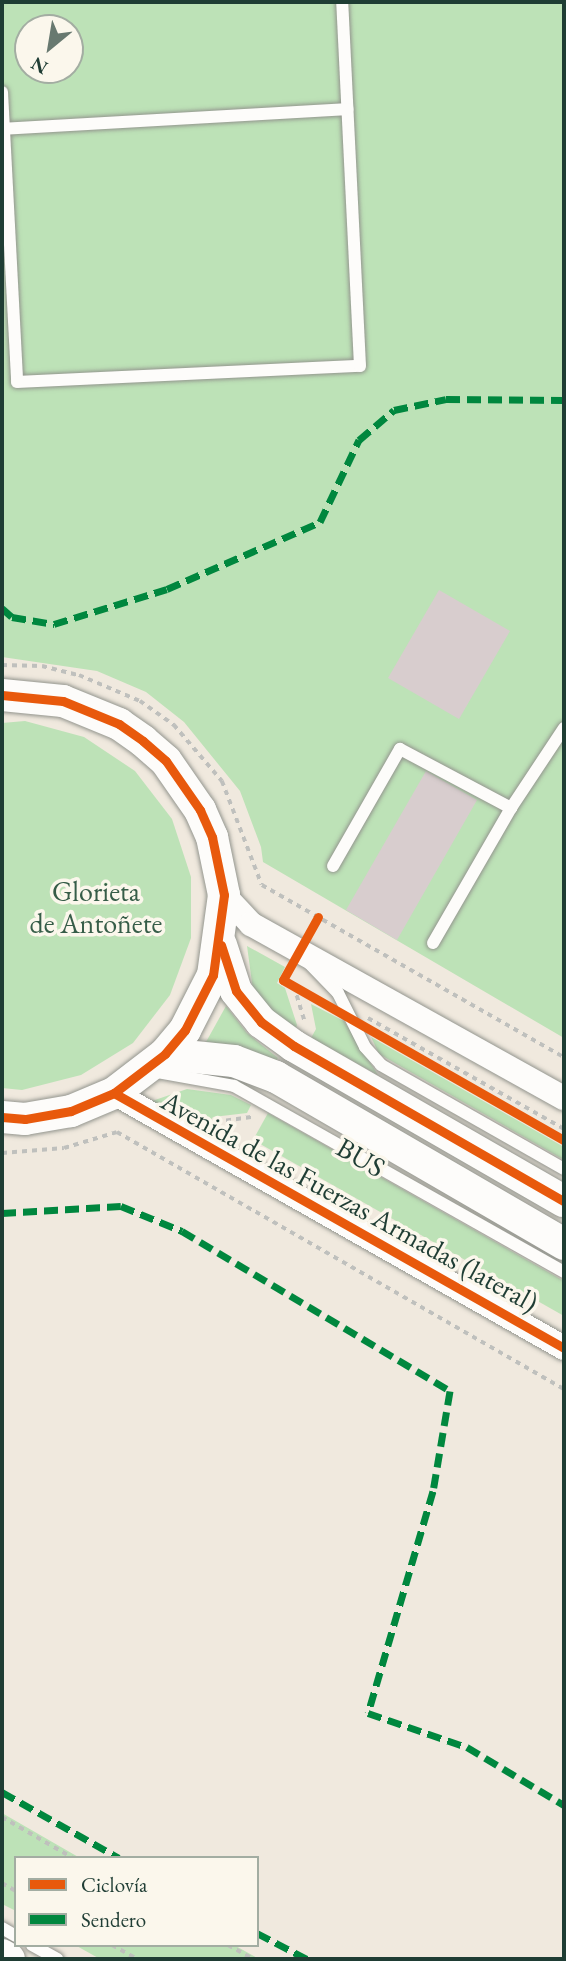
<!DOCTYPE html>
<meta charset="utf-8">
<style>
body{margin:0}
#map{position:relative;width:566px;height:1961px;overflow:hidden;background:#f0e9de;font-family:"EB Garamond",serif}
div>[style]{position:absolute}
[style*='--x']{left:calc(var(--x)*1px);top:calc(var(--y)*1px);width:calc(var(--w)*1px);rotate:calc(var(--a)*1deg)}
.green>*{inset:0;background:#bde2b7}
.building>*{inset:0;background:#d8cdce}
.path>*{height:3.5px;margin-top:-1.75px;transform-origin:0;background:repeating-linear-gradient(90deg,#bfc0bd 0 5px,transparent 0 10px)}
.roads{filter:drop-shadow(0 0 2px #93958e) drop-shadow(0 0 2px #93958e)}
.service>*{height:12px;margin:-6px;padding:0 6px;transform-origin:6px;border-radius:6px;background:#fdfcfa}
.minor>*{height:24px;margin:-12px;padding:0 12px;transform-origin:12px;border-radius:12px;background:#fdfcfa}
.tertiary>*{height:32px;margin:-16px;padding:0 16px;transform-origin:16px;border-radius:16px;background:#fdfcfa}
.quiet>*{height:7px;margin-top:-3.5px;transform-origin:0;background:repeating-linear-gradient(90deg,#00873e 0 14px,transparent 0 21px)}
.cycleway>*{height:9px;margin:-4.5px;padding:0 4.5px;transform-origin:4.5px;border-radius:4.5px;background:#e8590c}
span{translate:-50% -50%;white-space:nowrap;text-align:center;line-height:1.15;-webkit-text-stroke:7px #fbf7ec;paint-order:stroke}
.park-label{font-size:28px;color:#365d48}
.street-label{font-size:28px;color:#1f3d34}
.frame{position:absolute;inset:0;border:4px solid #1f3d34;pointer-events:none}
.legend{position:absolute;left:14px;top:1856px;width:245px;height:91px;box-sizing:border-box;background:#fbf7ec;border:2px solid #a3ada2;margin:0;padding:9px 12px;list-style:none;font-size:21px;color:#1f3d34}
.legend li{display:flex;align-items:center;gap:14px;height:35px}
.legend b{width:35px;border:2px solid #a3ada2}
.north{position:absolute;left:14px;top:14px;width:70px;height:70px;box-sizing:border-box;background:#fbf7ec;border:2px solid #a3ada2;border-radius:50%;rotate:210deg;font-size:19px;font-weight:700;line-height:28px;text-align:center;color:#1f3d34}
.north::after{content:'';display:block;margin:auto;width:24px;height:32px;background:#687970;clip-path:polygon(50% 0,100% 100%,50% 72%,0 100%)}
</style>
<div id="map">
<div class="green">
<div style="clip-path:polygon(evenodd,2px 2px,564px 2px,564px 1038px,263px 862px,261px 847px,240px 791px,184px 722px,146px 692px,97px 671px,2px 657px,2px 2px,28px 28px,70px 28px,70px 70px,28px 70px,28px 28px)"></div>
<div style="clip-path:polygon(25px 721px,84px 737px,135px 771px,172px 819px,191px 877px,191px 938px,170px 995px,133px 1043px,81px 1075px,22px 1090px,2px 1088px,2px 723px)"></div>
<div style="clip-path:polygon(247px 946px,285px 967px,277px 983px,285px 988px,297px 1025px,295px 1031px,274px 1017px,253px 990px)"></div>
<div style="clip-path:polygon(311px 1004px,344px 1021px,378px 1075px,311px 1038px,316px 1029px)"></div>
<div style="clip-path:polygon(226px 1006px,247px 1033px,278px 1058px,275px 1062px,240px 1046px,206px 1042px)"></div>
<div style="clip-path:polygon(371px 1037px,564px 1147px,564px 1160px,379px 1054px)"></div>
<div style="clip-path:polygon(187px 1089px,231px 1095px,251px 1105px,247px 1113px,213px 1117px,205px 1130px,152px 1101px)"></div>
<div style="clip-path:polygon(268px 1113px,564px 1281px,564px 1316px,253px 1140px)"></div>
<div style="clip-path:polygon(2px 1813px,80px 1858px,16px 1858px,16px 1911px,2px 1904px)"></div>
<div style="clip-path:polygon(75px 1945px,234px 1945px,259px 1959px,100px 1959px)"></div>
</div>
<div class="building">
<div style="clip-path:polygon(439px 590px,510px 631px,459px 719px,388px 678px)"></div>
<div style="clip-path:polygon(426px 771px,477px 800px,397px 940px,346px 910px)"></div>
</div>
<div class="path">
<div style="--x:2;--y:665;--w:40;--a:1.4"></div>
<div style="--x:42;--y:666;--w:38;--a:14"></div>
<div style="--x:79;--y:675;--w:66;--a:23.1"></div>
<div style="--x:140;--y:701;--w:42;--a:35.2"></div>
<div style="--x:174;--y:725;--w:74;--a:49.4"></div>
<div style="--x:222;--y:781;--w:111;--a:69"></div>
<div style="--x:262;--y:885;--w:348;--a:29.7"></div>
<div style="--x:294;--y:986;--w:37;--a:73"></div>
<div style="--x:368;--y:1018;--w:225;--a:29.5"></div>
<div style="--x:216;--y:1122;--w:37;--a:-8"></div>
<div style="--x:2;--y:1153;--w:62;--a:-4.6"></div>
<div style="--x:64;--y:1148;--w:55;--a:-16.8"></div>
<div style="--x:117;--y:1132;--w:516;--a:29.9"></div>
<div style="--x:2;--y:1817;--w:82;--a:30"></div>
<div style="--x:2;--y:1883;--w:16;--a:30"></div>
<div style="--x:112;--y:1945;--w:29;--a:29"></div>
<div style="--x:228;--y:1945;--w:29;--a:29"></div>
</div>
<div class="roads">
<div class="service">
<div style="--x:2;--y:92;--w:290;--a:87"></div>
<div style="--x:17;--y:382;--w:343;--a:-2.7"></div>
<div style="--x:360;--y:366;--w:364;--a:-92.8"></div>
<div style="--x:2;--y:129;--w:346;--a:-3.3"></div>
<div style="--x:333;--y:866;--w:135;--a:-60.2"></div>
<div style="--x:400;--y:749;--w:126;--a:28"></div>
<div style="--x:511;--y:808;--w:96;--a:-56.5"></div>
<div style="--x:433;--y:943;--w:156;--a:-60"></div>
<div style="--x:310;--y:964;--w:40;--a:46"></div>
<div style="--x:338;--y:993;--w:60;--a:63.4"></div>
<div style="--x:365;--y:1047;--w:24;--a:48"></div>
<div style="--x:381;--y:1065;--w:210;--a:29.6"></div>
<div style="--x:151;--y:1071;--w:84;--a:10.2"></div>
<div style="--x:234;--y:1086;--w:379;--a:29.4"></div>
<div style="--x:2;--y:1928;--w:16;--a:30"></div>
<div style="--x:32;--y:1945;--w:29;--a:29"></div>
</div>
<div class="minor">
<div style="--x:224;--y:895;--w:40;--a:47"></div>
<div style="--x:251;--y:924;--w:358;--a:29.1"></div>
<div style="--x:114;--y:1093;--w:517;--a:29.54"></div>
</div>
<div class="tertiary">
<div style="--x:2;--y:695;--w:61;--a:5.6"></div>
<div style="--x:63;--y:701;--w:61;--a:22.3"></div>
<div style="--x:119;--y:724;--w:29;--a:35"></div>
<div style="--x:143;--y:741;--w:30;--a:41"></div>
<div style="--x:166;--y:761;--w:60;--a:55.2"></div>
<div style="--x:200;--y:810;--w:30;--a:66"></div>
<div style="--x:212;--y:837;--w:59;--a:78.3"></div>
<div style="--x:224;--y:895;--w:81;--a:97.8"></div>
<div style="--x:213;--y:975;--w:62;--a:117"></div>
<div style="--x:185;--y:1030;--w:31;--a:130"></div>
<div style="--x:165;--y:1054;--w:64;--a:142.6"></div>
<div style="--x:114;--y:1093;--w:47;--a:157.3"></div>
<div style="--x:71;--y:1111;--w:47;--a:170.1"></div>
<div style="--x:25;--y:1119;--w:23;--a:-175"></div>
<div style="--x:221;--y:945;--w:48;--a:71.9"></div>
<div style="--x:236;--y:991;--w:40;--a:51"></div>
<div style="--x:261;--y:1022;--w:41;--a:36"></div>
<div style="--x:294;--y:1046;--w:311;--a:29.9"></div>
<div style="--x:165;--y:1054;--w:69;--a:5.8"></div>
<div style="--x:234;--y:1061;--w:45;--a:20.9"></div>
<div style="--x:276;--y:1077;--w:333;--a:30.1"></div>
<div style="--x:2;--y:1955;--w:8;--a:30"></div>
</div>
</div>
<div class="quiet">
<div style="--x:2;--y:608;--w:13;--a:42"></div>
<div style="--x:12;--y:617;--w:43;--a:9.5"></div>
<div style="--x:54;--y:624;--w:118;--a:-17.2"></div>
<div style="--x:167;--y:589;--w:167;--a:-23.6"></div>
<div style="--x:320;--y:522;--w:91;--a:-64.6"></div>
<div style="--x:359;--y:440;--w:46;--a:-40.6"></div>
<div style="--x:394;--y:410;--w:53;--a:-11.9"></div>
<div style="--x:446;--y:399;--w:118;--a:0.5"></div>
<div style="--x:2;--y:1213;--w:119;--a:-3.4"></div>
<div style="--x:121;--y:1206;--w:66;--a:22.3"></div>
<div style="--x:182;--y:1231;--w:312;--a:30.8"></div>
<div style="--x:450;--y:1391;--w:101;--a:99.6"></div>
<div style="--x:433;--y:1491;--w:231;--a:106.3"></div>
<div style="--x:368;--y:1713;--w:105;--a:19"></div>
<div style="--x:467;--y:1747;--w:113;--a:30.9"></div>
<div style="--x:2;--y:1792;--w:134;--a:29.4"></div>
<div style="--x:257;--y:1933;--w:56;--a:27.5"></div>
</div>
<div class="cycleway">
<div style="--x:2;--y:695;--w:61;--a:5.6"></div>
<div style="--x:63;--y:701;--w:61;--a:22.3"></div>
<div style="--x:119;--y:724;--w:29;--a:35"></div>
<div style="--x:143;--y:741;--w:30;--a:41"></div>
<div style="--x:166;--y:761;--w:60;--a:55.2"></div>
<div style="--x:200;--y:810;--w:30;--a:66"></div>
<div style="--x:212;--y:837;--w:59;--a:78.3"></div>
<div style="--x:224;--y:895;--w:81;--a:97.8"></div>
<div style="--x:213;--y:975;--w:62;--a:117"></div>
<div style="--x:185;--y:1030;--w:31;--a:130"></div>
<div style="--x:165;--y:1054;--w:64;--a:142.6"></div>
<div style="--x:114;--y:1093;--w:47;--a:157.3"></div>
<div style="--x:71;--y:1111;--w:47;--a:170.1"></div>
<div style="--x:25;--y:1119;--w:23;--a:-175"></div>
<div style="--x:318;--y:917;--w:72;--a:119.1"></div>
<div style="--x:283;--y:980;--w:323;--a:29.7"></div>
<div style="--x:221;--y:945;--w:48;--a:71.9"></div>
<div style="--x:236;--y:991;--w:40;--a:51"></div>
<div style="--x:261;--y:1022;--w:41;--a:36"></div>
<div style="--x:294;--y:1046;--w:311;--a:29.9"></div>
<div style="--x:114;--y:1093;--w:517;--a:29.54"></div>
</div>
<div class="park-label">
<span style="left:96px;top:907px">Glorieta<br>de Antoñete</span>
</div>
<div class="street-label">
<span style="left:361px;top:1157px;rotate:30deg">BUS</span>
<span style="left:350px;top:1201px;rotate:29deg">Avenida de las Fuerzas Armadas (lateral)</span>
</div>
<div class="frame"></div>
<ul class="legend">
<li><b style="height:9px;background:#e8590c"></b>Ciclovía</li>
<li><b style="height:9px;background:#00873e"></b>Sendero</li>
</ul>
<div class="north">N</div>
</div>
